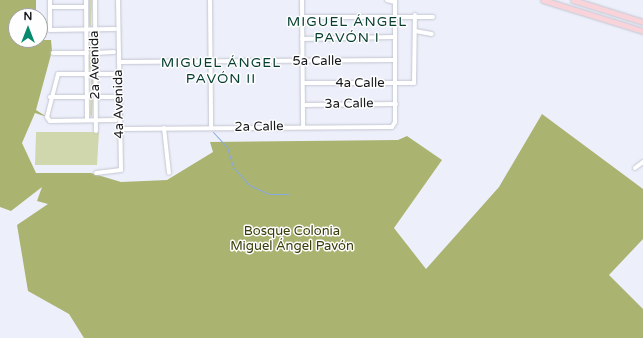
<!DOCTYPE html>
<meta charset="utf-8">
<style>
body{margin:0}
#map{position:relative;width:643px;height:338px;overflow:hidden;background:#edf0fb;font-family:"Varela Round",sans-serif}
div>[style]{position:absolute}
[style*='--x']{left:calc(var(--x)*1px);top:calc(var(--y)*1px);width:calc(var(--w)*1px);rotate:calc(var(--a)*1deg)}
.green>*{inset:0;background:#d1d7ac}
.forest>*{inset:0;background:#abb370}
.stream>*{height:1px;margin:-0.5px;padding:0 0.5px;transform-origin:0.5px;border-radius:0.5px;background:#86a9e0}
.roads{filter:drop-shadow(0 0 1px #c2c5d0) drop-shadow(0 0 1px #c2c5d0)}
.minor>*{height:4px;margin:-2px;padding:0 2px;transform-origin:2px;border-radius:2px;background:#fff}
.major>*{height:5px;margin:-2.5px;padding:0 2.5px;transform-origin:2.5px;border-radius:2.5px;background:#f8d4da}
span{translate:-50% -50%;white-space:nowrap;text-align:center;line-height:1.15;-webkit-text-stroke:3px #fefefe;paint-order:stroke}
.street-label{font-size:13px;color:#16181b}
.park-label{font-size:13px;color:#383d07}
.neighbourhood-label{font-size:14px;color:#063e30;letter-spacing:1px}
.north{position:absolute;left:8px;top:8px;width:40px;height:40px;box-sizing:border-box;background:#fefefe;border:1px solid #a1a2a3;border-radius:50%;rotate:0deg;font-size:11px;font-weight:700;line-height:16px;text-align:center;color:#16181b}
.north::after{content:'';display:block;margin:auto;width:14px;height:18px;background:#07896d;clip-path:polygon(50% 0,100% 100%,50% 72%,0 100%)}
</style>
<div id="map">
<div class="green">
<div style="clip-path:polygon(89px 0,92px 0,91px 27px,89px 25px)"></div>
<div style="clip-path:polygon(90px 34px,93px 37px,91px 70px,89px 68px)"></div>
<div style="clip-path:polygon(91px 79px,94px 81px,92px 117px,90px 115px)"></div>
<div style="clip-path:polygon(36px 132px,99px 132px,97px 165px,35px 165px)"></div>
</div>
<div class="forest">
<div style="clip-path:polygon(0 0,36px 0,36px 16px,16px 16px,16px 40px,51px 40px,52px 51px,36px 110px,47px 117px,35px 113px,22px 143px,36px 173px,91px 173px,121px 182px,167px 180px,213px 152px,210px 142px,398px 140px,407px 136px,442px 160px,394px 228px,426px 269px,499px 187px,542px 114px,643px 189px,643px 239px,609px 275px,643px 309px,643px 338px,84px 338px,69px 314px,28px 291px,17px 225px,48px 204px,37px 201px,42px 187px,11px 211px,0 207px)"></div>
</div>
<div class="stream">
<div style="--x:213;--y:132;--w:21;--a:47"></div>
<div style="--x:227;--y:147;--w:21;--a:73"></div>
<div style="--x:233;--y:167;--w:24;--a:48"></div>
<div style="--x:249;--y:185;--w:22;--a:24"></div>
<div style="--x:269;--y:194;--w:19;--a:0"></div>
</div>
<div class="roads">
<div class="minor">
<div style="--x:50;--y:0;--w:30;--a:90"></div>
<div style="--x:50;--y:30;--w:65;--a:-0.9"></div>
<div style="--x:86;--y:0;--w:120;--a:89.5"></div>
<div style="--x:95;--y:0;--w:131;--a:89.6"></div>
<div style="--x:210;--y:0;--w:127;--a:89.5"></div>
<div style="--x:302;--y:0;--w:126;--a:89.5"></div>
<div style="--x:387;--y:0;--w:7;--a:16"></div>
<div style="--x:50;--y:7;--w:36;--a:0"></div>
<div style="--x:302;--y:17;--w:131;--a:0"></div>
<div style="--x:415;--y:31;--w:17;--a:10"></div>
<div style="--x:302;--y:39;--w:92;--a:-1.2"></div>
<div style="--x:53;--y:53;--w:34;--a:0"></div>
<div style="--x:95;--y:53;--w:19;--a:-3"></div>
<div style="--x:119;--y:62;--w:276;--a:-0.4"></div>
<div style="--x:114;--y:74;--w:56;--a:180"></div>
<div style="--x:58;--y:74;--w:44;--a:104.3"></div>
<div style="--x:47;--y:117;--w:5;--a:53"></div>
<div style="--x:50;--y:121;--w:66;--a:-0.9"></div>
<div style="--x:303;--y:83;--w:111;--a:0"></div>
<div style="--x:414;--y:83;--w:68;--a:-89.2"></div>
<div style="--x:50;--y:97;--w:37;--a:0"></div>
<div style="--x:96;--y:97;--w:18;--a:0"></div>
<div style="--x:303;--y:105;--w:93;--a:-0.6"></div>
<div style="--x:164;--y:128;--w:45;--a:83.7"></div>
<div style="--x:120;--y:129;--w:272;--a:-0.4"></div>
<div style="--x:392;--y:127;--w:6;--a:-59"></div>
<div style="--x:395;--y:122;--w:122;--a:-90"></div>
<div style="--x:635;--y:168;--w:10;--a:-37"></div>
<div style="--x:96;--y:173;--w:25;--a:-7"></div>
<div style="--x:121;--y:170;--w:170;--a:-91"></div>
</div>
<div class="major">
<div style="--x:543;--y:0;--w:105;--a:17.2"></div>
<div style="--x:573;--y:0;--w:73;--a:17.4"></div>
</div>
</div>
<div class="street-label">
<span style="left:317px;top:61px">5a Calle</span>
<span style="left:95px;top:65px;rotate:-91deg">2a Avenida</span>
<span style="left:360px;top:83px">4a Calle</span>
<span style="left:119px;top:104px;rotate:-91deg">4a Avenida</span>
<span style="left:349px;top:104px;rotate:-1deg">3a Calle</span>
<span style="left:259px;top:127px;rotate:-1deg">2a Calle</span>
</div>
<div class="park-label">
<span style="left:292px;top:239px">Bosque Colonia<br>Miguel Ángel Pavón</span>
</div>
<div class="neighbourhood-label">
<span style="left:347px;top:30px">MIGUEL ÁNGEL<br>PAVÓN I</span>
<span style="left:221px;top:71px">MIGUEL ÁNGEL<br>PAVÓN II</span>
</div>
<div class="north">N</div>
</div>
